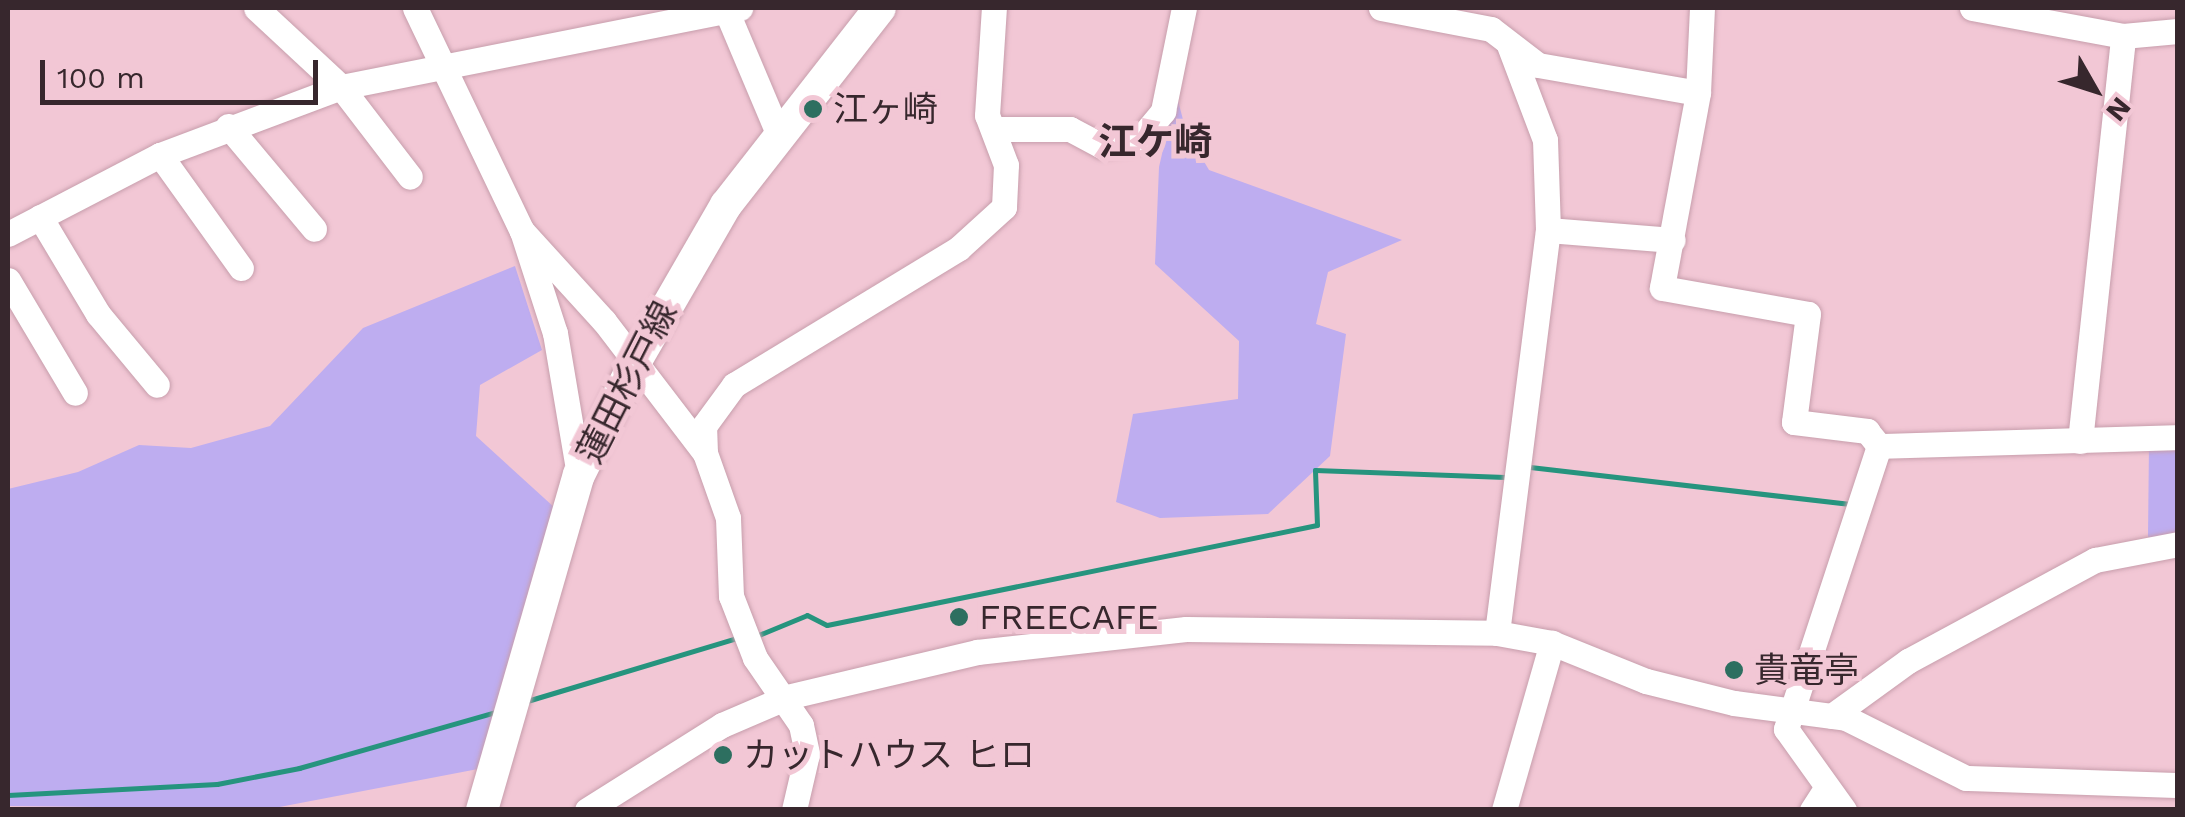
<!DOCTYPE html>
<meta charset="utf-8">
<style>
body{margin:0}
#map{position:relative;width:2185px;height:817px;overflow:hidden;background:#f2c7d5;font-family:"Work Sans","Noto Sans JP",sans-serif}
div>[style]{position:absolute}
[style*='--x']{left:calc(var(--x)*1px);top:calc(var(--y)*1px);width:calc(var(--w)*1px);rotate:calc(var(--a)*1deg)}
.green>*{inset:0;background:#beadf0}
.stream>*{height:5px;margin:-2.5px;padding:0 2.5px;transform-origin:2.5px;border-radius:2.5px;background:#26947e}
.roads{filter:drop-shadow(0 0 2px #c79eac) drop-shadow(0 0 2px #c79eac)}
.minor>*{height:25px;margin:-12.5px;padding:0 12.5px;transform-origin:12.5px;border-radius:12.5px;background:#fff}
.major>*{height:32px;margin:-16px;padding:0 16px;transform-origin:16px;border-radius:16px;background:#fff}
.dots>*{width:28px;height:28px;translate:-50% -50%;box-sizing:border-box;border:5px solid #f2c7d5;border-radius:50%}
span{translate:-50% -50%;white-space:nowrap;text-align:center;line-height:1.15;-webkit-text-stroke:10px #f2c7d5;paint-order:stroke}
.poi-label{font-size:35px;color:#37272d}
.left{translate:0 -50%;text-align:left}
.street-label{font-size:35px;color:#37272d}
.neighbourhood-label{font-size:38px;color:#37272d;font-weight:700}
.frame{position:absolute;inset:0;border:10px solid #37272d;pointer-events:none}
.north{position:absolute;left:2045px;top:40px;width:100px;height:100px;-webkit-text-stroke:8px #f2c7d5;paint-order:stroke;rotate:129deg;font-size:28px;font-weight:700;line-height:40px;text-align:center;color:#37272d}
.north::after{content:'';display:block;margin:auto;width:35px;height:45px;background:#37272d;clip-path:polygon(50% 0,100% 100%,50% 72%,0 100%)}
.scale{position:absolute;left:40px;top:60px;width:278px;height:45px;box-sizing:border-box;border:5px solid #37272d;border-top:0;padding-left:12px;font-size:30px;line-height:35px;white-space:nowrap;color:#37272d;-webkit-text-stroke:8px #f2c7d5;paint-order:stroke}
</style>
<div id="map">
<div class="green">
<div style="clip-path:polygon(1176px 93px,1186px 131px,1209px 170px,1402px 240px,1328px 272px,1316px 324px,1346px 334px,1330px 456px,1268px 514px,1160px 518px,1116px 502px,1133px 414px,1238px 399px,1239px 341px,1155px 264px,1159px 167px)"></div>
<div style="clip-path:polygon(515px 266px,542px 350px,480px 385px,476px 436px,555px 508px,478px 769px,269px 809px,8px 806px,8px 489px,78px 472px,139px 445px,191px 448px,270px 426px,363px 328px)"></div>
<div style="clip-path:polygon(2149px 443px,2177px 445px,2177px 542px,2148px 537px)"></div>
</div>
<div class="stream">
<div style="--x:1530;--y:467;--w:320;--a:6.6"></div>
<div style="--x:754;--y:637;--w:57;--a:-22.5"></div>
<div style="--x:807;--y:615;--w:22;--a:27"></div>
<div style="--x:827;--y:625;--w:500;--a:-11.53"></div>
<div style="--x:1317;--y:525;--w:55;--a:-92.1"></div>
<div style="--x:1315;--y:470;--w:190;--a:2.1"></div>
<div style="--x:527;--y:701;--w:216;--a:-16.7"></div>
<div style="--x:8;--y:795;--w:209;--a:-3"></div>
<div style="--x:217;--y:784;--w:84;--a:-11"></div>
<div style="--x:299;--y:768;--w:204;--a:-15.9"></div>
</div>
<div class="roads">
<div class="minor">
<div style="--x:256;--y:8;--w:116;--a:42.9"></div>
<div style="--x:341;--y:87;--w:113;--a:52.5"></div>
<div style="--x:415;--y:8;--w:247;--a:64.4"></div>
<div style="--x:522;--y:231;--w:107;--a:72.1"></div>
<div style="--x:555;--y:333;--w:144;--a:80.4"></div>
<div style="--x:1381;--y:8;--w:112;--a:10.8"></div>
<div style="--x:1491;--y:29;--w:59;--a:37.5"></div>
<div style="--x:1538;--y:65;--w:162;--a:9.9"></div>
<div style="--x:1702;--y:8;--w:85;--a:92.7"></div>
<div style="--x:1698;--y:93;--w:198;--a:100.5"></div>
<div style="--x:1662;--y:288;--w:148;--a:10.1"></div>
<div style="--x:1808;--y:314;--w:109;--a:97.4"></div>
<div style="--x:1794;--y:422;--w:74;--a:7"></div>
<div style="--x:1867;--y:431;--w:19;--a:51"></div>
<div style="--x:1879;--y:446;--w:298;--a:108.2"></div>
<div style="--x:1786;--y:729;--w:100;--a:54.4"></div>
<div style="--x:1972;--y:8;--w:154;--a:10.5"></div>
<div style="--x:2123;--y:36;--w:55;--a:-5.2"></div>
<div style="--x:726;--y:10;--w:134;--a:67.1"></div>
<div style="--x:228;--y:126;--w:134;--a:50.1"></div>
<div style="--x:994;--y:129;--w:76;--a:0"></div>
<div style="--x:1070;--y:129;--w:36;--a:28"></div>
<div style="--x:1102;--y:146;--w:37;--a:-9"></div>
<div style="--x:1139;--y:140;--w:38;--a:-50"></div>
<div style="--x:1163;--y:111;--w:105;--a:-78.5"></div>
<div style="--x:160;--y:155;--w:139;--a:54.4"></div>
<div style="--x:40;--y:217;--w:113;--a:59.1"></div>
<div style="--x:98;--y:314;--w:92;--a:50.3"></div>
<div style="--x:1548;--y:230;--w:125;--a:4.6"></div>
<div style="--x:522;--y:231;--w:122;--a:47.7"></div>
<div style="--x:604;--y:321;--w:166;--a:52.6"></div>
<div style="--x:705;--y:453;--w:69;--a:70.5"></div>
<div style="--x:728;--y:518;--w:78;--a:87.8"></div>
<div style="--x:731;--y:596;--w:66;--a:68.8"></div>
<div style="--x:755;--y:658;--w:81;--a:55.5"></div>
<div style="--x:801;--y:725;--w:30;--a:78"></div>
<div style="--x:807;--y:754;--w:57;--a:103.1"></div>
<div style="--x:8;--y:234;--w:171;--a:-27.5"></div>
<div style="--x:160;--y:155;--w:193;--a:-20.6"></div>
<div style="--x:341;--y:87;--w:407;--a:-11.2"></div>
<div style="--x:8;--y:280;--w:131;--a:59.3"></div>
<div style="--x:2080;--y:441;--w:407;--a:-83.9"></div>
<div style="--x:1879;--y:446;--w:299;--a:-1.7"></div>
<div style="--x:705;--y:453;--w:27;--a:-92"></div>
<div style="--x:704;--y:426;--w:51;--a:-53.8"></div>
<div style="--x:734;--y:385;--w:263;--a:-31.3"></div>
<div style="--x:959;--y:248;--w:61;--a:-42.3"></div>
<div style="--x:1004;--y:207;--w:42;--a:-87.3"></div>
<div style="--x:1006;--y:165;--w:53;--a:-110.8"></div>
<div style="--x:987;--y:115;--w:107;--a:-86.3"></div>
<div style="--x:1497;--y:633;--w:406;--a:-82.8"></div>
<div style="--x:1548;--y:230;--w:90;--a:-91.9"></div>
<div style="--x:1545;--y:140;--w:102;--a:-110.8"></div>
<div style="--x:1832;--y:716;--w:94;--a:-35.9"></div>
<div style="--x:1908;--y:661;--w:213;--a:-28.4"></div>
<div style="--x:2095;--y:560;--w:85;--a:-10.9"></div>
<div style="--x:587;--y:810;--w:160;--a:-32.2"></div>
<div style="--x:722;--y:725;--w:71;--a:-23.3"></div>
<div style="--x:787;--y:697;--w:195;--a:-13.3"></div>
<div style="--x:977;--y:652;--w:210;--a:-6.3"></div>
<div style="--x:1186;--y:629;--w:311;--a:0.7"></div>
<div style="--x:1497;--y:633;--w:56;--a:10.3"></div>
<div style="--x:1552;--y:643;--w:101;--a:22"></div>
<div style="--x:1646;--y:681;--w:91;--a:14"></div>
<div style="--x:1734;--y:703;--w:113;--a:7.6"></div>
<div style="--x:1846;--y:718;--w:134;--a:26.6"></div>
<div style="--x:1966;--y:778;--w:212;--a:1.9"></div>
<div style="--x:1504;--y:810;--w:174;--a:-74"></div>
<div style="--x:1812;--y:810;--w:27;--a:-57"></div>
</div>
<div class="major">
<div style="--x:482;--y:810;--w:349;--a:-73.9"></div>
<div style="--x:579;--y:475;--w:122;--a:-63.6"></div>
<div style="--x:633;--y:366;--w:186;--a:-60"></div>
<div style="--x:726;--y:205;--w:250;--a:-52"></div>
</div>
</div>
<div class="dots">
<div style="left:813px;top:109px;background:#2d6f60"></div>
<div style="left:959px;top:617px;background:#2d6f60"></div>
<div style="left:1734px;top:670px;background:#2d6f60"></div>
<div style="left:723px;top:755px;background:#2d6f60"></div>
</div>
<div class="poi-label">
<span class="left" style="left:833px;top:109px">江ヶ崎</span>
<span class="left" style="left:979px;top:617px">FREECAFE</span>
<span class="left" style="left:1754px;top:670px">貴竜亭</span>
<span class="left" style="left:743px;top:755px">カットハウス ヒロ</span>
</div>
<div class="street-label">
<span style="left:627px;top:382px;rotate:-63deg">蓮田杉戸線</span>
</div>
<div class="neighbourhood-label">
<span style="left:1155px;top:143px">江ケ崎</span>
</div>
<div class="frame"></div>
<div class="north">N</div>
<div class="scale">100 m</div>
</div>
